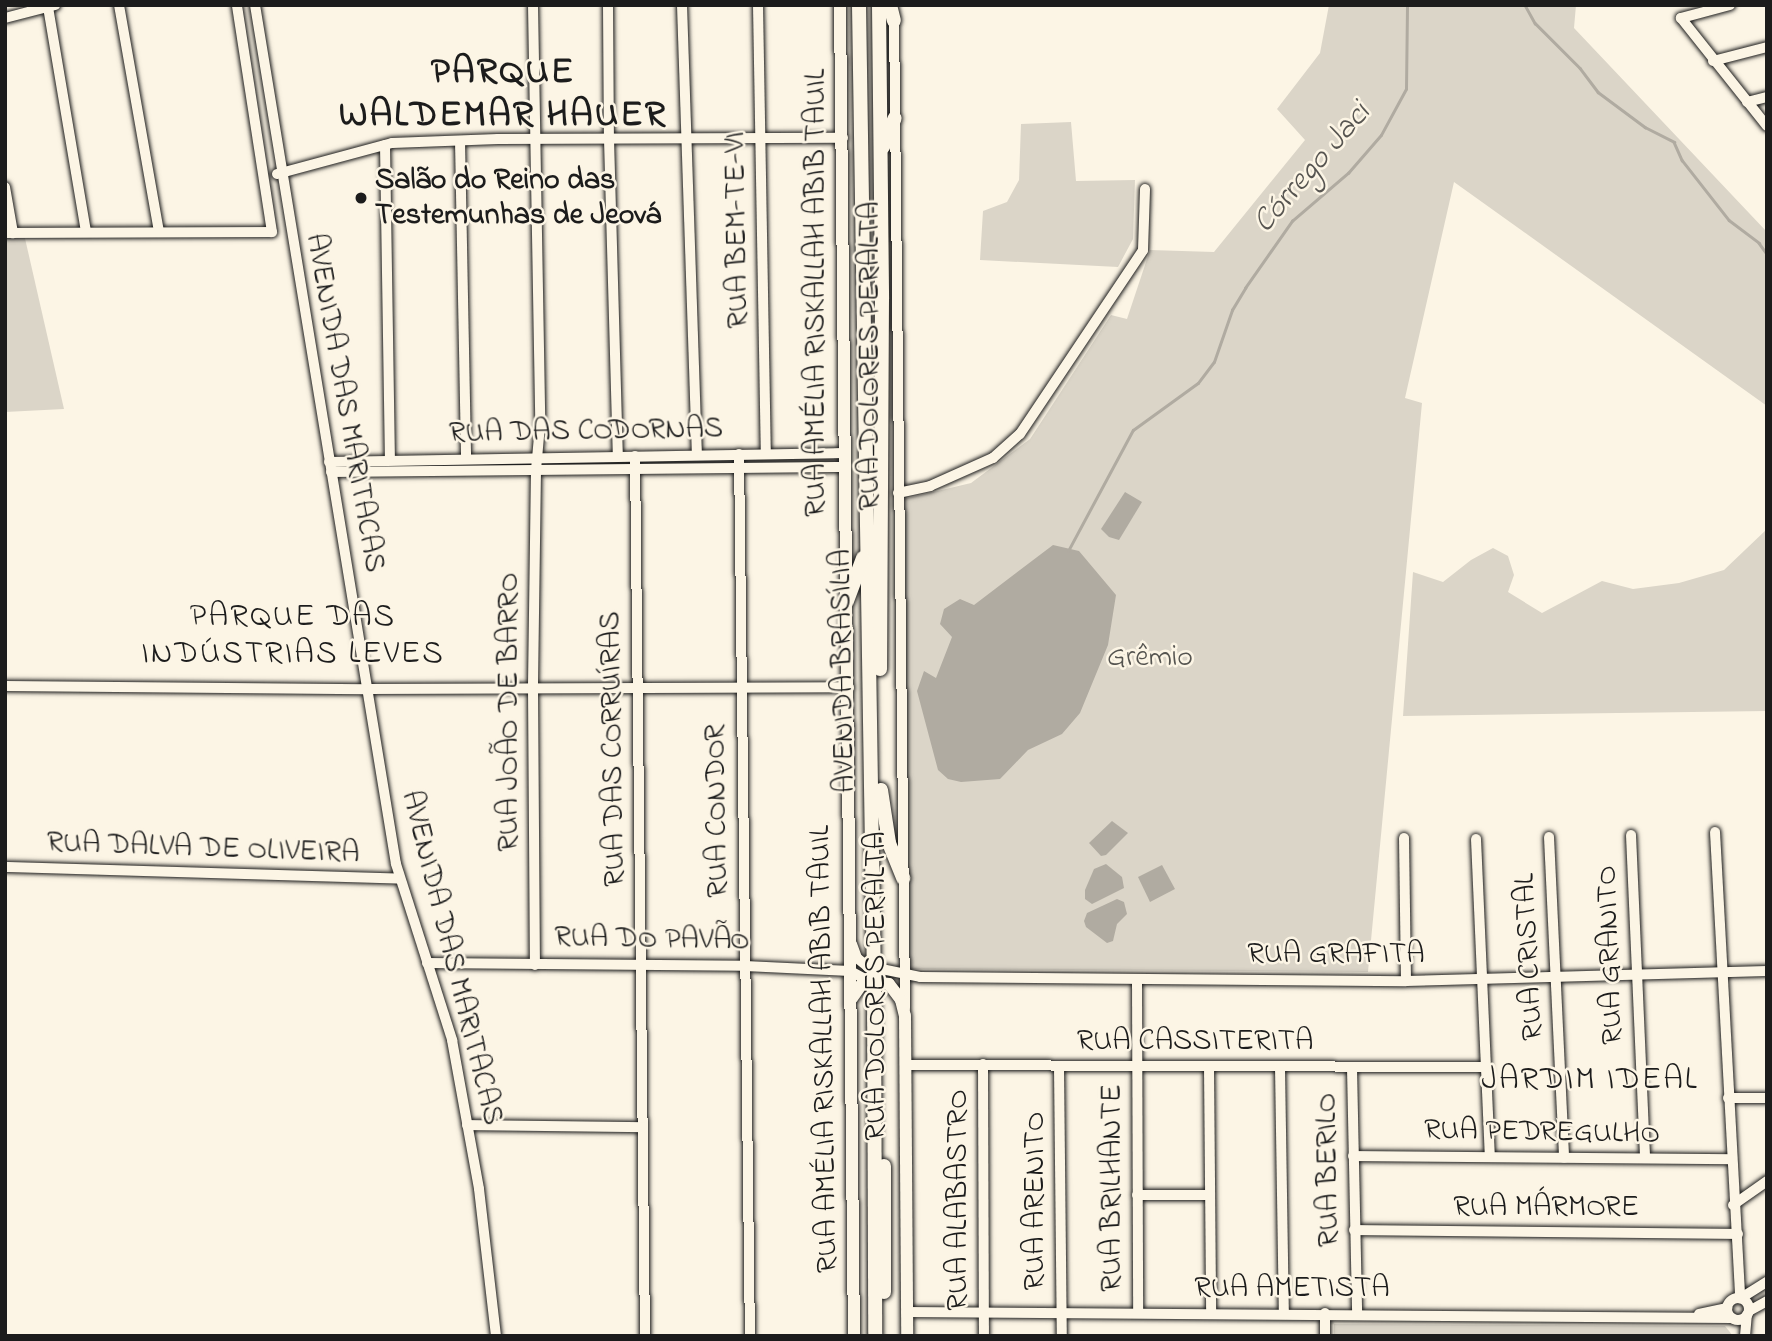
<!DOCTYPE html>
<meta charset="utf-8">
<style>
body{margin:0}
#map{position:relative;width:1772px;height:1341px;overflow:hidden;background:#fcf5e5;font-family:"Indie Flower",sans-serif}
div>[style]{position:absolute}
[style*='--x']{left:calc(var(--x)*1px);top:calc(var(--y)*1px);width:calc(var(--w)*1px);rotate:calc(var(--a)*1deg)}
.green>*{inset:0;background:#dbd5c8}
.water>*{inset:0;background:#b0aba1}
.stream>*{height:2.5px;margin:-1.25px;padding:0 1.25px;transform-origin:1.25px;border-radius:1.25px;background:#b0aba1}
.roads{filter:drop-shadow(0 0 2px #1c1c1c) drop-shadow(0 0 2px #1c1c1c)}
.minor>*{height:10px;margin:-5px;padding:0 5px;transform-origin:5px;border-radius:5px;background:#fcf5e5}
.minor>.ring{margin:-5px;padding:0;box-sizing:content-box;background:none;border:10px solid #fcf5e5;border-radius:50%}
.major>*{height:12px;margin:-6px;padding:0 6px;transform-origin:6px;border-radius:6px;background:#fcf5e5}
.highway>*{height:14px;margin:-7px;padding:0 7px;transform-origin:7px;border-radius:7px;background:#fcf5e5}
.dots>*{width:19px;height:19px;translate:-50% -50%;box-sizing:border-box;border:4px solid #fcf5e5;border-radius:50%}
span{translate:-50% -50%;white-space:nowrap;text-align:center;line-height:1.15;-webkit-text-stroke:5px #fcf5e5;paint-order:stroke}
.poi-label{font-size:30px;color:#1c1c1c;font-weight:700}
.left{translate:0 -50%;text-align:left}
.street-label{font-size:30px;color:#1c1c1c}
.park-label{font-size:30px;color:#555450}
.water-label{font-size:32px;color:#575551;font-style:italic}
.neighbourhood-label{font-size:32px;color:#1c1c1c;letter-spacing:2px}
.district-label{font-size:37px;color:#1c1c1c;font-weight:700;letter-spacing:2px}
.frame{position:absolute;inset:0;border:7px solid #1c1c1c;pointer-events:none}
</style>
<div id="map">
<div class="green">
<div style="clip-path:polygon(1329px 5px,1576px 5px,1574px 28px,1767px 232px,1767px 406px,1454px 182px,1405px 398px,1422px 403px,1368px 972px,908px 969px,900px 500px,971px 483px,1030px 439px,1111px 315px,1127px 319px,1150px 250px,1214px 252px,1305px 140px,1277px 109px,1320px 53px)"></div>
<div style="clip-path:polygon(1071px 122px,1076px 181px,1135px 180px,1133px 239px,1118px 267px,980px 260px,983px 211px,1007px 202px,1019px 180px,1021px 124px)"></div>
<div style="clip-path:polygon(5px 234px,24px 234px,64px 409px,5px 412px)"></div>
<div style="clip-path:polygon(1767px 529px,1767px 711px,1403px 716px,1413px 572px,1443px 582px,1471px 560px,1493px 548px,1508px 556px,1514px 575px,1508px 592px,1542px 613px,1602px 581px,1633px 589px,1679px 583px,1724px 570px)"></div>
<div style="clip-path:polygon(1334px 1324px,1725px 1326px,1733px 1336px,1334px 1336px)"></div>
</div>
<div class="water">
<div style="clip-path:polygon(1125px 492px,1142px 502px,1119px 540px,1109px 537px,1101px 529px)"></div>
<div style="clip-path:polygon(1053px 545px,1079px 551px,1116px 595px,1108px 645px,1080px 713px,1062px 734px,1028px 750px,1000px 779px,961px 782px,948px 779px,938px 770px,917px 691px,924px 671px,936px 678px,952px 637px,940px 624px,944px 609px,960px 599px,974px 605px)"></div>
<div style="clip-path:polygon(1112px 821px,1128px 833px,1106px 855px,1101px 856px,1089px 843px)"></div>
<div style="clip-path:polygon(1106px 864px,1122px 877px,1124px 888px,1092px 904px,1085px 899px,1085px 890px,1094px 869px)"></div>
<div style="clip-path:polygon(1162px 865px,1175px 889px,1150px 902px,1138px 877px)"></div>
<div style="clip-path:polygon(1117px 899px,1124px 902px,1127px 914px,1117px 924px,1113px 941px,1107px 943px,1086px 927px,1084px 921px,1087px 913px)"></div>
</div>
<div class="stream">
<div style="--x:1525;--y:5;--w:21;--a:61"></div>
<div style="--x:1535;--y:23;--w:64;--a:45"></div>
<div style="--x:1580;--y:68;--w:30;--a:53"></div>
<div style="--x:1598;--y:92;--w:59;--a:36.7"></div>
<div style="--x:1645;--y:127;--w:33;--a:27"></div>
<div style="--x:1674;--y:142;--w:20;--a:66"></div>
<div style="--x:1682;--y:160;--w:76;--a:51.9"></div>
<div style="--x:1729;--y:220;--w:38;--a:37"></div>
<div style="--x:1759;--y:243;--w:14;--a:54"></div>
<div style="--x:1068;--y:551;--w:137;--a:-61.8"></div>
<div style="--x:1133;--y:430;--w:80;--a:-35.9"></div>
<div style="--x:1198;--y:383;--w:26;--a:-53"></div>
<div style="--x:1214;--y:362;--w:55;--a:-70.9"></div>
<div style="--x:1232;--y:310;--w:26;--a:-59"></div>
<div style="--x:1245;--y:288;--w:82;--a:-55"></div>
<div style="--x:1292;--y:221;--w:74;--a:-40.6"></div>
<div style="--x:1348;--y:173;--w:50;--a:-49"></div>
<div style="--x:1381;--y:135;--w:52;--a:-61.5"></div>
<div style="--x:1406;--y:89;--w:84;--a:-89.3"></div>
</div>
<div class="roads">
<div class="minor">
<div style="--x:119;--y:5;--w:230;--a:80"></div>
<div style="--x:255;--y:5;--w:870;--a:80.68"></div>
<div style="--x:396;--y:864;--w:185;--a:72.3"></div>
<div style="--x:452;--y:1040;--w:151;--a:79.7"></div>
<div style="--x:479;--y:1189;--w:148;--a:83.4"></div>
<div style="--x:533;--y:5;--w:420;--a:89"></div>
<div style="--x:540;--y:425;--w:45;--a:95.1"></div>
<div style="--x:536;--y:470;--w:218;--a:90.8"></div>
<div style="--x:533;--y:688;--w:277;--a:89.6"></div>
<div style="--x:608;--y:5;--w:134;--a:89.6"></div>
<div style="--x:609;--y:139;--w:317;--a:88.4"></div>
<div style="--x:682;--y:5;--w:450;--a:88.1"></div>
<div style="--x:758;--y:5;--w:448;--a:89"></div>
<div style="--x:1730;--y:5;--w:51;--a:165.1"></div>
<div style="--x:1681;--y:18;--w:138;--a:51.5"></div>
<div style="--x:48;--y:7;--w:228;--a:80.4"></div>
<div style="--x:894;--y:16;--w:992;--a:89.36"></div>
<div style="--x:5;--y:18;--w:52;--a:-14.6"></div>
<div style="--x:1713;--y:61;--w:56;--a:-14.5"></div>
<div style="--x:1747;--y:102;--w:21;--a:-14"></div>
<div style="--x:460;--y:141;--w:318;--a:88.9"></div>
<div style="--x:385;--y:145;--w:315;--a:89.1"></div>
<div style="--x:277;--y:174;--w:119;--a:-15.1"></div>
<div style="--x:392;--y:143;--w:106;--a:-2.2"></div>
<div style="--x:498;--y:139;--w:345;--a:-0.2"></div>
<div style="--x:5;--y:187;--w:47;--a:80.1"></div>
<div style="--x:5;--y:233;--w:267;--a:-0.2"></div>
<div style="--x:272;--y:232;--w:230;--a:-98.8"></div>
<div style="--x:739;--y:454;--w:882;--a:89.29"></div>
<div style="--x:635;--y:456;--w:880;--a:89.35"></div>
<div style="--x:329;--y:462;--w:514;--a:-1"></div>
<div style="--x:331;--y:472;--w:512;--a:-0.56"></div>
<div style="--x:898;--y:493;--w:33;--a:-12"></div>
<div style="--x:930;--y:486;--w:69;--a:-24"></div>
<div style="--x:993;--y:458;--w:36;--a:-42"></div>
<div style="--x:1020;--y:434;--w:221;--a:-56.2"></div>
<div style="--x:1143;--y:250;--w:61;--a:-88.1"></div>
<div style="--x:5;--y:686;--w:362;--a:0.5"></div>
<div style="--x:367;--y:689;--w:482;--a:-0.2"></div>
<div style="--x:1715;--y:832;--w:467;--a:86.9"></div>
<div style="--x:1631;--y:835;--w:323;--a:87.5"></div>
<div style="--x:1549;--y:837;--w:321;--a:87.3"></div>
<div style="--x:1404;--y:838;--w:143;--a:89.2"></div>
<div style="--x:1476;--y:839;--w:318;--a:87.5"></div>
<div style="--x:5;--y:867;--w:395;--a:1.7"></div>
<div style="--x:852;--y:944;--w:15;--a:70"></div>
<div style="--x:857;--y:958;--w:13;--a:39"></div>
<div style="--x:867;--y:966;--w:54;--a:11.7"></div>
<div style="--x:920;--y:977;--w:486;--a:0.5"></div>
<div style="--x:1406;--y:981;--w:361;--a:-1.6"></div>
<div style="--x:427;--y:963;--w:318;--a:0.5"></div>
<div style="--x:745;--y:966;--w:105;--a:2.7"></div>
<div style="--x:850;--y:971;--w:19;--a:28"></div>
<div style="--x:1137;--y:979;--w:334;--a:89.8"></div>
<div style="--x:983;--y:1064;--w:272;--a:89.8"></div>
<div style="--x:905;--y:1065;--w:580;--a:0.2"></div>
<div style="--x:1059;--y:1066;--w:270;--a:89.4"></div>
<div style="--x:1209;--y:1066;--w:247;--a:89.5"></div>
<div style="--x:1280;--y:1067;--w:246;--a:89.1"></div>
<div style="--x:1352;--y:1068;--w:245;--a:88.8"></div>
<div style="--x:1728;--y:1098;--w:39;--a:0"></div>
<div style="--x:467;--y:1125;--w:176;--a:0.7"></div>
<div style="--x:1353;--y:1156;--w:378;--a:0.5"></div>
<div style="--x:1137;--y:1195;--w:73;--a:0"></div>
<div style="--x:1733;--y:1205;--w:42;--a:-35.2"></div>
<div style="--x:1354;--y:1230;--w:384;--a:0.6"></div>
<div class="ring" style="left:1727px;top:1298px;width:12px;height:12px"></div>
<div style="--x:1741;--y:1298;--w:31;--a:-32"></div>
<div style="--x:1749;--y:1311;--w:21;--a:-29"></div>
<div style="--x:906;--y:1312;--w:826;--a:0.42"></div>
<div style="--x:1699;--y:1314;--w:29;--a:-12"></div>
<div style="--x:1325;--y:1336;--w:23;--a:-90"></div>
<div style="--x:1745;--y:1336;--w:21;--a:-85"></div>
</div>
<div class="major">
<div style="--x:840;--y:5;--w:1331;--a:89.4"></div>
<div style="--x:852;--y:998;--w:21;--a:-55"></div>
<div style="--x:864;--y:981;--w:25;--a:7"></div>
<div style="--x:889;--y:984;--w:20;--a:53"></div>
<div style="--x:901;--y:1000;--w:16;--a:76"></div>
<div style="--x:905;--y:1016;--w:320;--a:89.6"></div>
</div>
<div class="highway">
<div style="--x:859;--y:5;--w:976;--a:89.12"></div>
<div style="--x:874;--y:981;--w:355;--a:89.8"></div>
<div style="--x:879;--y:5;--w:294;--a:89.4"></div>
<div style="--x:882;--y:299;--w:370;--a:90.3"></div>
<div style="--x:890;--y:5;--w:16;--a:76"></div>
<div style="--x:883;--y:147;--w:31;--a:-68"></div>
<div style="--x:847;--y:601;--w:46;--a:-69.6"></div>
<div style="--x:881;--y:790;--w:54;--a:81.4"></div>
<div style="--x:889;--y:843;--w:38;--a:68"></div>
<div style="--x:884;--y:1166;--w:126;--a:90"></div>
</div>
</div>
<div class="dots">
<div style="left:361px;top:198px;background:#1c1c1c"></div>
</div>
<div class="poi-label">
<span class="left" style="left:375px;top:198px">Salão do Reino das<br>Testemunhas de Jeová</span>
</div>
<div class="street-label">
<span style="left:738px;top:230px;rotate:-91deg">RUA BEM-TE-VI</span>
<span style="left:817px;top:293px;rotate:-90deg">RUA AMÉLIA RISKALLAH ABIB TAUIL</span>
<span style="left:871px;top:356px;rotate:-90deg">RUA DOLORES PERALTA</span>
<span style="left:344px;top:403px;rotate:80deg">AVENIDA DAS MARITACAS</span>
<span style="left:586px;top:432px;rotate:-1deg">RUA DAS CODORNAS</span>
<span style="left:844px;top:671px;rotate:-91deg">AVENIDA BRASÍLIA</span>
<span style="left:510px;top:712px;rotate:-90deg">RUA JOÃO DE BARRO</span>
<span style="left:614px;top:749px;rotate:-91deg">RUA DAS CORRUÍRAS</span>
<span style="left:718px;top:811px;rotate:-91deg">RUA CONDOR</span>
<span style="left:203px;top:849px;rotate:2deg">RUA DALVA DE OLIVEIRA</span>
<span style="left:652px;top:940px;rotate:1deg">RUA DO PAVÃO</span>
<span style="left:1336px;top:955px">RUA GRAFITA</span>
<span style="left:1611px;top:955px;rotate:-92deg">RUA GRANITO</span>
<span style="left:1530px;top:957px;rotate:-93deg">RUA CRISTAL</span>
<span style="left:451px;top:958px;rotate:76deg">AVENIDA DAS MARITACAS</span>
<span style="left:877px;top:986px;rotate:-90deg">RUA DOLORES PERALTA</span>
<span style="left:1195px;top:1042px">RUA CASSITERITA</span>
<span style="left:825px;top:1049px;rotate:-91deg">RUA AMÉLIA RISKALLAH ABIB TAUIL</span>
<span style="left:1542px;top:1133px;rotate:1deg">RUA PEDREGULHO</span>
<span style="left:1329px;top:1170px;rotate:-91deg">RUA BERILO</span>
<span style="left:1113px;top:1188px;rotate:-90deg">RUA BRILHANTE</span>
<span style="left:959px;top:1200px;rotate:-90deg">RUA ALABASTRO</span>
<span style="left:1036px;top:1201px;rotate:-90deg">RUA ARENITO</span>
<span style="left:1546px;top:1208px">RUA MÁRMORE</span>
<span style="left:1292px;top:1289px">RUA AMETISTA</span>
</div>
<div class="park-label">
<span style="left:1150px;top:658px">Grêmio</span>
</div>
<div class="water-label">
<span style="left:1313px;top:169px;rotate:-49deg">Córrego Jaci</span>
</div>
<div class="neighbourhood-label">
<span style="left:293px;top:637px">PARQUE DAS<br>INDÚSTRIAS LEVES</span>
<span style="left:1590px;top:1081px">JARDIM IDEAL</span>
</div>
<div class="district-label">
<span style="left:503px;top:95px">PARQUE<br>WALDEMAR HAUER</span>
</div>
<div class="frame"></div>
</div>
